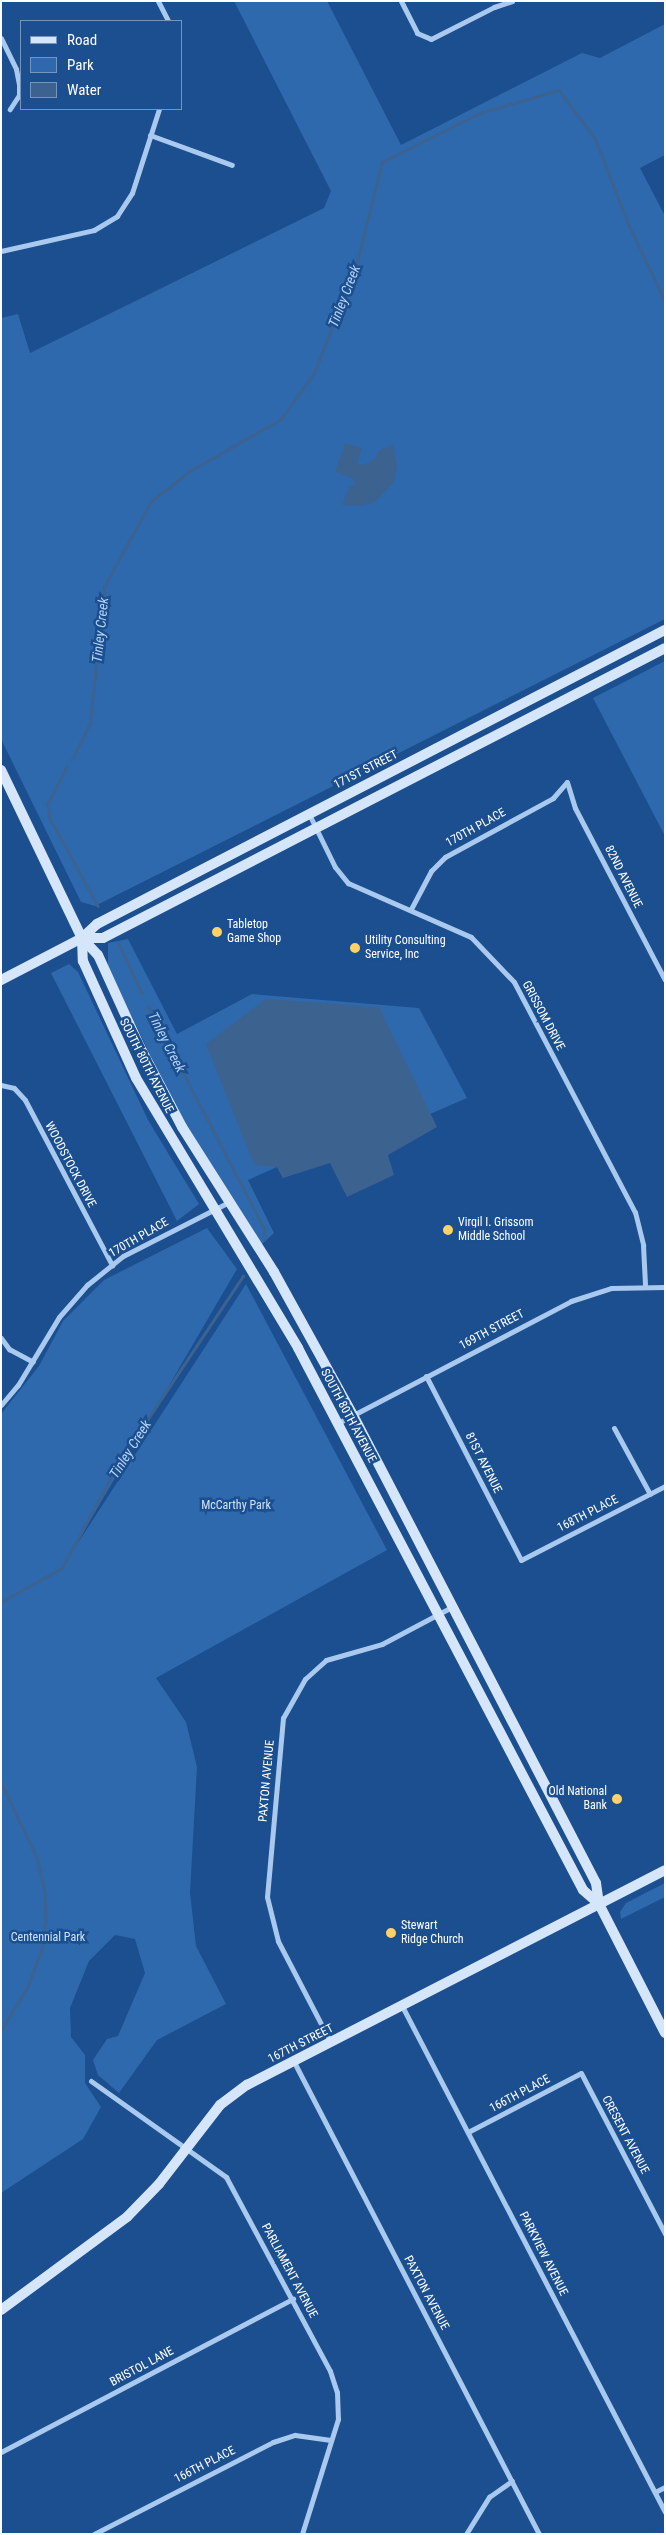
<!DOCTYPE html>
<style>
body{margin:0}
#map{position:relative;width:666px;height:2535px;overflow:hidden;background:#1b4f8f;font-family:"Roboto Condensed",sans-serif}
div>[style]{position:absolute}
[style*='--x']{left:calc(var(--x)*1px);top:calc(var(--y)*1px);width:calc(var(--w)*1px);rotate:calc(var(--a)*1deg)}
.green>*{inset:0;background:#2e69ad}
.water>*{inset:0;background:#3c6290}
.stream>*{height:2.5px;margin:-1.25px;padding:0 1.25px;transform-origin:1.25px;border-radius:1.25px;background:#3c6290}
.street>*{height:5px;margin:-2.5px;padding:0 2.5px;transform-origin:2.5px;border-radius:2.5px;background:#a9c9ee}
.secondary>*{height:10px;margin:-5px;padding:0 5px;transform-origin:5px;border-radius:5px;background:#d6e6fa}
.dots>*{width:14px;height:14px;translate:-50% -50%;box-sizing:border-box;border:2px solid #1b4f8f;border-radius:50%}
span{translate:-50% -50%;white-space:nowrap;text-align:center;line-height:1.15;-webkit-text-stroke:5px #1b4f8f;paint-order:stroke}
.street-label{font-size:12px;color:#fff}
.poi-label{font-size:12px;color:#fff}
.left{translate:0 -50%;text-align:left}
.right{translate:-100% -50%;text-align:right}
.park-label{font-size:12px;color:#cfe3fa}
.water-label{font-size:14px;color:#b5d3f5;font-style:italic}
.frame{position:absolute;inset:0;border:2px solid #fff;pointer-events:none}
.legend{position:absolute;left:20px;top:20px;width:162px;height:90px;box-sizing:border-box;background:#1b4f8f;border:1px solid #7695bc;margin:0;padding:6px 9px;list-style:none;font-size:15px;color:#fff}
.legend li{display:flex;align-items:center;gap:10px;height:25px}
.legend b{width:25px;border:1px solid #7695bc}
</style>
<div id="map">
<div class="green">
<div style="clip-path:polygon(234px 1px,327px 1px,401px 145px,582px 53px,600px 58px,665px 24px,665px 155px,640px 168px,665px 216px,665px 619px,95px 906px,81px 902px,1px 739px,1px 318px,18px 314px,30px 353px,324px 208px,331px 191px)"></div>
<div style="clip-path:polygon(665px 661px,665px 836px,593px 698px)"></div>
<div style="clip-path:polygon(128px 939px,177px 1034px,252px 994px,419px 1008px,467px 1098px,283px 1178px,277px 1167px,248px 1180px,274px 1233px,262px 1244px,181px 1120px,108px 966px,108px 943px)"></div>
<div style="clip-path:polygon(69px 964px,78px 972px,148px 1120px,199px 1204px,177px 1221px,51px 973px)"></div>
<div style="clip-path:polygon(207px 1228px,237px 1269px,70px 1555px,246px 1284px,387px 1550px,156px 1678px,186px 1722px,197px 1767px,190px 1893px,196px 1946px,226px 2004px,157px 2040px,119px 2093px,98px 2075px,93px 2060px,107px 2039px,118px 2036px,145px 1973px,135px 1939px,115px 1935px,89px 1961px,70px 2008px,71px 2037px,85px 2055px,85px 2083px,101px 2107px,83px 2139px,1px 2193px,1px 1414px,39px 1366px,63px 1321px,104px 1280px)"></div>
<div style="clip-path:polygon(665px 1883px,665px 1897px,621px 1919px,620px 1912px,626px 1903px)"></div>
</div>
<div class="water">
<div style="clip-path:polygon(345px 443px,362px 448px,357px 463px,363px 465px,375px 459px,378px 451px,393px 444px,397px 466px,394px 482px,374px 503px,359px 506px,342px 505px,349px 487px,355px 484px,352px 478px,335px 472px)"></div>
<div style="clip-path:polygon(266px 999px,379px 1007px,437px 1127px,388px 1155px,394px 1175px,347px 1197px,330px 1163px,283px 1178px,277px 1167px,254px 1165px,206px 1044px)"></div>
</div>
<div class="stream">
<div style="--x:72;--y:759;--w:40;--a:-63.4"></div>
<div style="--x:90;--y:723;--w:137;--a:-84.1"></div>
<div style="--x:104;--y:587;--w:98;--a:-61.3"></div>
<div style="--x:151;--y:501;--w:49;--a:-37.6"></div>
<div style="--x:190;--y:471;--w:105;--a:-29.7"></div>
<div style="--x:281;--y:419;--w:57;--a:-54.3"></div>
<div style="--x:314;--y:373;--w:111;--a:-68.3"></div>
<div style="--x:355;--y:270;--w:111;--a:-76"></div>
<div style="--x:382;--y:162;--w:110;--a:-26.6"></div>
<div style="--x:480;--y:113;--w:82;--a:-16.2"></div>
<div style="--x:559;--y:90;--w:60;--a:53.1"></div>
<div style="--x:595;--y:138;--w:93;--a:68.7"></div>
<div style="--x:629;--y:225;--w:84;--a:64.7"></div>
<div style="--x:67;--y:767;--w:42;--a:117.2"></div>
<div style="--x:48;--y:804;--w:14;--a:82"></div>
<div style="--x:50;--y:818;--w:100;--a:61.4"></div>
<div style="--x:119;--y:944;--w:54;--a:64.9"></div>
<div style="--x:149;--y:1007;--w:249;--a:62.5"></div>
<div style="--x:264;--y:1228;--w:11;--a:85"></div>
<div style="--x:1;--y:1602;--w:70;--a:-29.1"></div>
<div style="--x:62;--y:1568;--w:124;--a:-61.6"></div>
<div style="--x:121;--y:1459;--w:220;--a:-56.3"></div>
<div style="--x:1;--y:1782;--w:83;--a:64.4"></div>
<div style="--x:37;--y:1857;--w:36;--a:77"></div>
<div style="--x:45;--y:1892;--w:30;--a:88"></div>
<div style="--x:46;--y:1922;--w:28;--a:98"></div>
<div style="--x:42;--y:1950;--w:40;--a:111"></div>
<div style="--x:28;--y:1987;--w:52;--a:121.5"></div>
</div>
<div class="street">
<div style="--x:158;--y:1;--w:22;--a:63"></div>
<div style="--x:401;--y:1;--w:36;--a:63"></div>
<div style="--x:417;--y:33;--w:15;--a:23"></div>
<div style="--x:431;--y:39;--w:71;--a:-26.9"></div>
<div style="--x:494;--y:7;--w:19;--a:-18"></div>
<div style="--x:1;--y:38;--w:34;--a:64"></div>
<div style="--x:16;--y:69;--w:16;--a:79"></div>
<div style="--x:19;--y:85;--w:10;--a:90"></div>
<div style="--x:19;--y:95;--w:17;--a:123"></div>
<div style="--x:150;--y:135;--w:87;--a:20.1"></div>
<div style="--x:1;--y:251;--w:95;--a:-12.7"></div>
<div style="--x:94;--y:230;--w:27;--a:-31"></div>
<div style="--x:117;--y:216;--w:27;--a:-57"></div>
<div style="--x:132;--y:193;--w:88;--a:-72.2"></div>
<div style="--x:567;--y:782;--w:27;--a:73"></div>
<div style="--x:575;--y:808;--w:194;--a:62.4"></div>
<div style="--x:309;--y:814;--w:59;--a:63.9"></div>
<div style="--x:335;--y:867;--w:21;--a:51"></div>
<div style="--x:348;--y:883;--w:134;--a:23.7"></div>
<div style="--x:471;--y:937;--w:62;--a:46.3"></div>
<div style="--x:514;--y:982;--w:260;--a:62.3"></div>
<div style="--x:635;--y:1212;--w:34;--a:76"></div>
<div style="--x:643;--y:1245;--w:40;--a:87.1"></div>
<div style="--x:411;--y:909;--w:43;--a:-62.2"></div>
<div style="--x:431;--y:871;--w:20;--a:-45"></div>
<div style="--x:445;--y:857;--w:123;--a:-28.6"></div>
<div style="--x:553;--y:798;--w:21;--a:-49"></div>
<div style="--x:1;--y:1085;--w:13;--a:13"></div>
<div style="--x:14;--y:1088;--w:16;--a:47"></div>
<div style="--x:25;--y:1100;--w:187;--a:62.2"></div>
<div style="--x:1;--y:1338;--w:14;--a:54"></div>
<div style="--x:9;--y:1349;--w:27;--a:28"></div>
<div style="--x:426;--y:1376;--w:207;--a:62.7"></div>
<div style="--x:521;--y:1560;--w:162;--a:-27.2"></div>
<div style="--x:1;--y:1405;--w:26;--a:-50"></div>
<div style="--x:18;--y:1385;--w:79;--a:-58.9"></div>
<div style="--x:59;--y:1317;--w:43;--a:-48.8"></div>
<div style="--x:87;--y:1285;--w:46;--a:-38.9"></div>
<div style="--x:123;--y:1256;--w:119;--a:-27"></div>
<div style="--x:338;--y:1423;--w:263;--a:-27.6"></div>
<div style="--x:571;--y:1301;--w:42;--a:-18"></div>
<div style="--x:611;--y:1288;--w:54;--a:-1.1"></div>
<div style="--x:614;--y:1428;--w:75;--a:61.4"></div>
<div style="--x:402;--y:2006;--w:570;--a:62.54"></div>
<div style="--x:331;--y:2043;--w:115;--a:-117.5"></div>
<div style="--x:278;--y:1941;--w:45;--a:-104"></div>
<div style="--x:267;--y:1897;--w:180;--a:-84.9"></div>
<div style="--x:283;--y:1718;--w:45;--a:-60.6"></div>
<div style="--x:305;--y:1679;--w:28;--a:-42"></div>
<div style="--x:326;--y:1660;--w:58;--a:-15.9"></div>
<div style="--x:382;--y:1644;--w:79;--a:-27.9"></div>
<div style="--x:294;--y:2062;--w:532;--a:62.57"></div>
<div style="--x:91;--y:2081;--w:166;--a:35.4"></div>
<div style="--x:226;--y:2177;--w:220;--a:61.8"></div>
<div style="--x:330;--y:2371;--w:22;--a:72"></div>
<div style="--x:337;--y:2392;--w:27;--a:88"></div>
<div style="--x:338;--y:2419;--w:121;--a:107.4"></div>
<div style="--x:468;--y:2132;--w:127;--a:-27.6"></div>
<div style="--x:581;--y:2073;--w:182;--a:62.4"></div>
<div style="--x:1;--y:2452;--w:330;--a:-27.7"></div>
<div style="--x:655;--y:2492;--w:11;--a:-27"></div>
<div style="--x:94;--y:2534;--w:201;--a:-27.2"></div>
<div style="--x:273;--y:2442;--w:23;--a:-18"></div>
<div style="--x:295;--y:2435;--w:36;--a:8"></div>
<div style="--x:466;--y:2534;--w:44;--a:-58.1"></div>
<div style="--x:489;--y:2497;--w:28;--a:-35"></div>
</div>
<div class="secondary">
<div style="--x:1;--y:770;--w:187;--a:64.3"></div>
<div style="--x:82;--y:938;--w:23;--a:47"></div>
<div style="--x:98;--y:955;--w:101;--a:65.5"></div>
<div style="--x:140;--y:1047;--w:90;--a:62.3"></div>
<div style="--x:182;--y:1127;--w:172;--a:57.6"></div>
<div style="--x:274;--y:1272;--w:163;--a:61.1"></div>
<div style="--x:353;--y:1415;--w:527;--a:62.56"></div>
<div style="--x:596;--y:1883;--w:21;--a:82"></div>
<div style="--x:599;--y:1904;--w:145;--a:62.9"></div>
<div style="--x:82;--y:938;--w:23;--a:88"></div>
<div style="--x:83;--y:961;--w:128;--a:65.6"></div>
<div style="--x:136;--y:1078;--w:315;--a:59"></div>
<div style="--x:298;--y:1348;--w:612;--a:62.26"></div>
<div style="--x:583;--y:1890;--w:21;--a:41"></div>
<div style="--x:82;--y:938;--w:21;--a:0"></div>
<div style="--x:103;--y:938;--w:632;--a:-27.29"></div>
<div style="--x:1;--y:980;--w:91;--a:-27.4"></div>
<div style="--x:82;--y:938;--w:21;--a:-43"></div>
<div style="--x:97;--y:924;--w:640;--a:-27.37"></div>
<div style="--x:1;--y:2310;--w:157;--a:-36.4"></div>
<div style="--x:127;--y:2217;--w:46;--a:-45.9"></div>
<div style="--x:159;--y:2184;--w:100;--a:-52.3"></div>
<div style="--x:220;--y:2105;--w:34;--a:-37"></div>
<div style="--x:247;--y:2085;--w:470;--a:-27.2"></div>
</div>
<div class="dots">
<div style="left:217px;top:932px;background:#ffd166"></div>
<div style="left:355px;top:948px;background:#ffd166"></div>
<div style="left:448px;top:1230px;background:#ffd166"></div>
<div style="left:617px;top:1799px;background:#ffd166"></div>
<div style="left:391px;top:1933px;background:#ffd166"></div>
</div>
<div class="street-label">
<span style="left:366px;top:770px;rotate:-27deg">171ST STREET</span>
<span style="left:476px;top:828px;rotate:-29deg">170TH PLACE</span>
<span style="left:623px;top:877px;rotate:63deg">82ND AVENUE</span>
<span style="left:543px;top:1016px;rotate:62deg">GRISSOM DRIVE</span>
<span style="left:146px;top:1066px;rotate:63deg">SOUTH 80TH AVENUE</span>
<span style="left:70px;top:1165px;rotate:62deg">WOODSTOCK DRIVE</span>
<span style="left:139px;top:1238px;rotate:-30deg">170TH PLACE</span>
<span style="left:492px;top:1330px;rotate:-28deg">169TH STREET</span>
<span style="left:348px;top:1416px;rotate:62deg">SOUTH 80TH AVENUE</span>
<span style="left:483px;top:1463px;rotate:63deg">81ST AVENUE</span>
<span style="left:588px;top:1514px;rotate:-27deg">168TH PLACE</span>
<span style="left:267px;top:1781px;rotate:-85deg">PAXTON AVENUE</span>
<span style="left:301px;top:2044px;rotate:-27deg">167TH STREET</span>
<span style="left:520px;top:2094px;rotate:-28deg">166TH PLACE</span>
<span style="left:625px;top:2135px;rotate:62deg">CRESENT AVENUE</span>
<span style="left:543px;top:2254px;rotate:63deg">PARKVIEW AVENUE</span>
<span style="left:289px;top:2271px;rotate:62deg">PARLIAMENT AVENUE</span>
<span style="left:426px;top:2293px;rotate:62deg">PAXTON AVENUE</span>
<span style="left:142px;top:2367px;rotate:-28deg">BRISTOL LANE</span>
<span style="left:205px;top:2465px;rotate:-27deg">166TH PLACE</span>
</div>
<div class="poi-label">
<span class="left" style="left:227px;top:932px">Tabletop<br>Game Shop</span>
<span class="left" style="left:365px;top:948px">Utility Consulting<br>Service, Inc</span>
<span class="left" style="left:458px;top:1230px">Virgil I. Grissom<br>Middle School</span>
<span class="right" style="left:607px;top:1799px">Old National<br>Bank</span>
<span class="left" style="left:401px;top:1933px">Stewart<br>Ridge Church</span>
</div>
<div class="park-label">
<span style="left:236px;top:1506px">McCarthy Park</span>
<span style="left:48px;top:1938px">Centennial Park</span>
</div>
<div class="water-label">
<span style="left:344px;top:296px;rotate:-69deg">Tinley Creek</span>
<span style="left:100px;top:630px;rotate:-84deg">Tinley Creek</span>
<span style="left:167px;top:1042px;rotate:63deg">Tinley Creek</span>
<span style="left:130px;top:1449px;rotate:-58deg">Tinley Creek</span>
</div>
<div class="frame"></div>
<ul class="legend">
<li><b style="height:6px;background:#d6e6fa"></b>Road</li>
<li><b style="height:14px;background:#2e69ad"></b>Park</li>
<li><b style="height:14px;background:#3c6290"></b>Water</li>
</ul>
</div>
